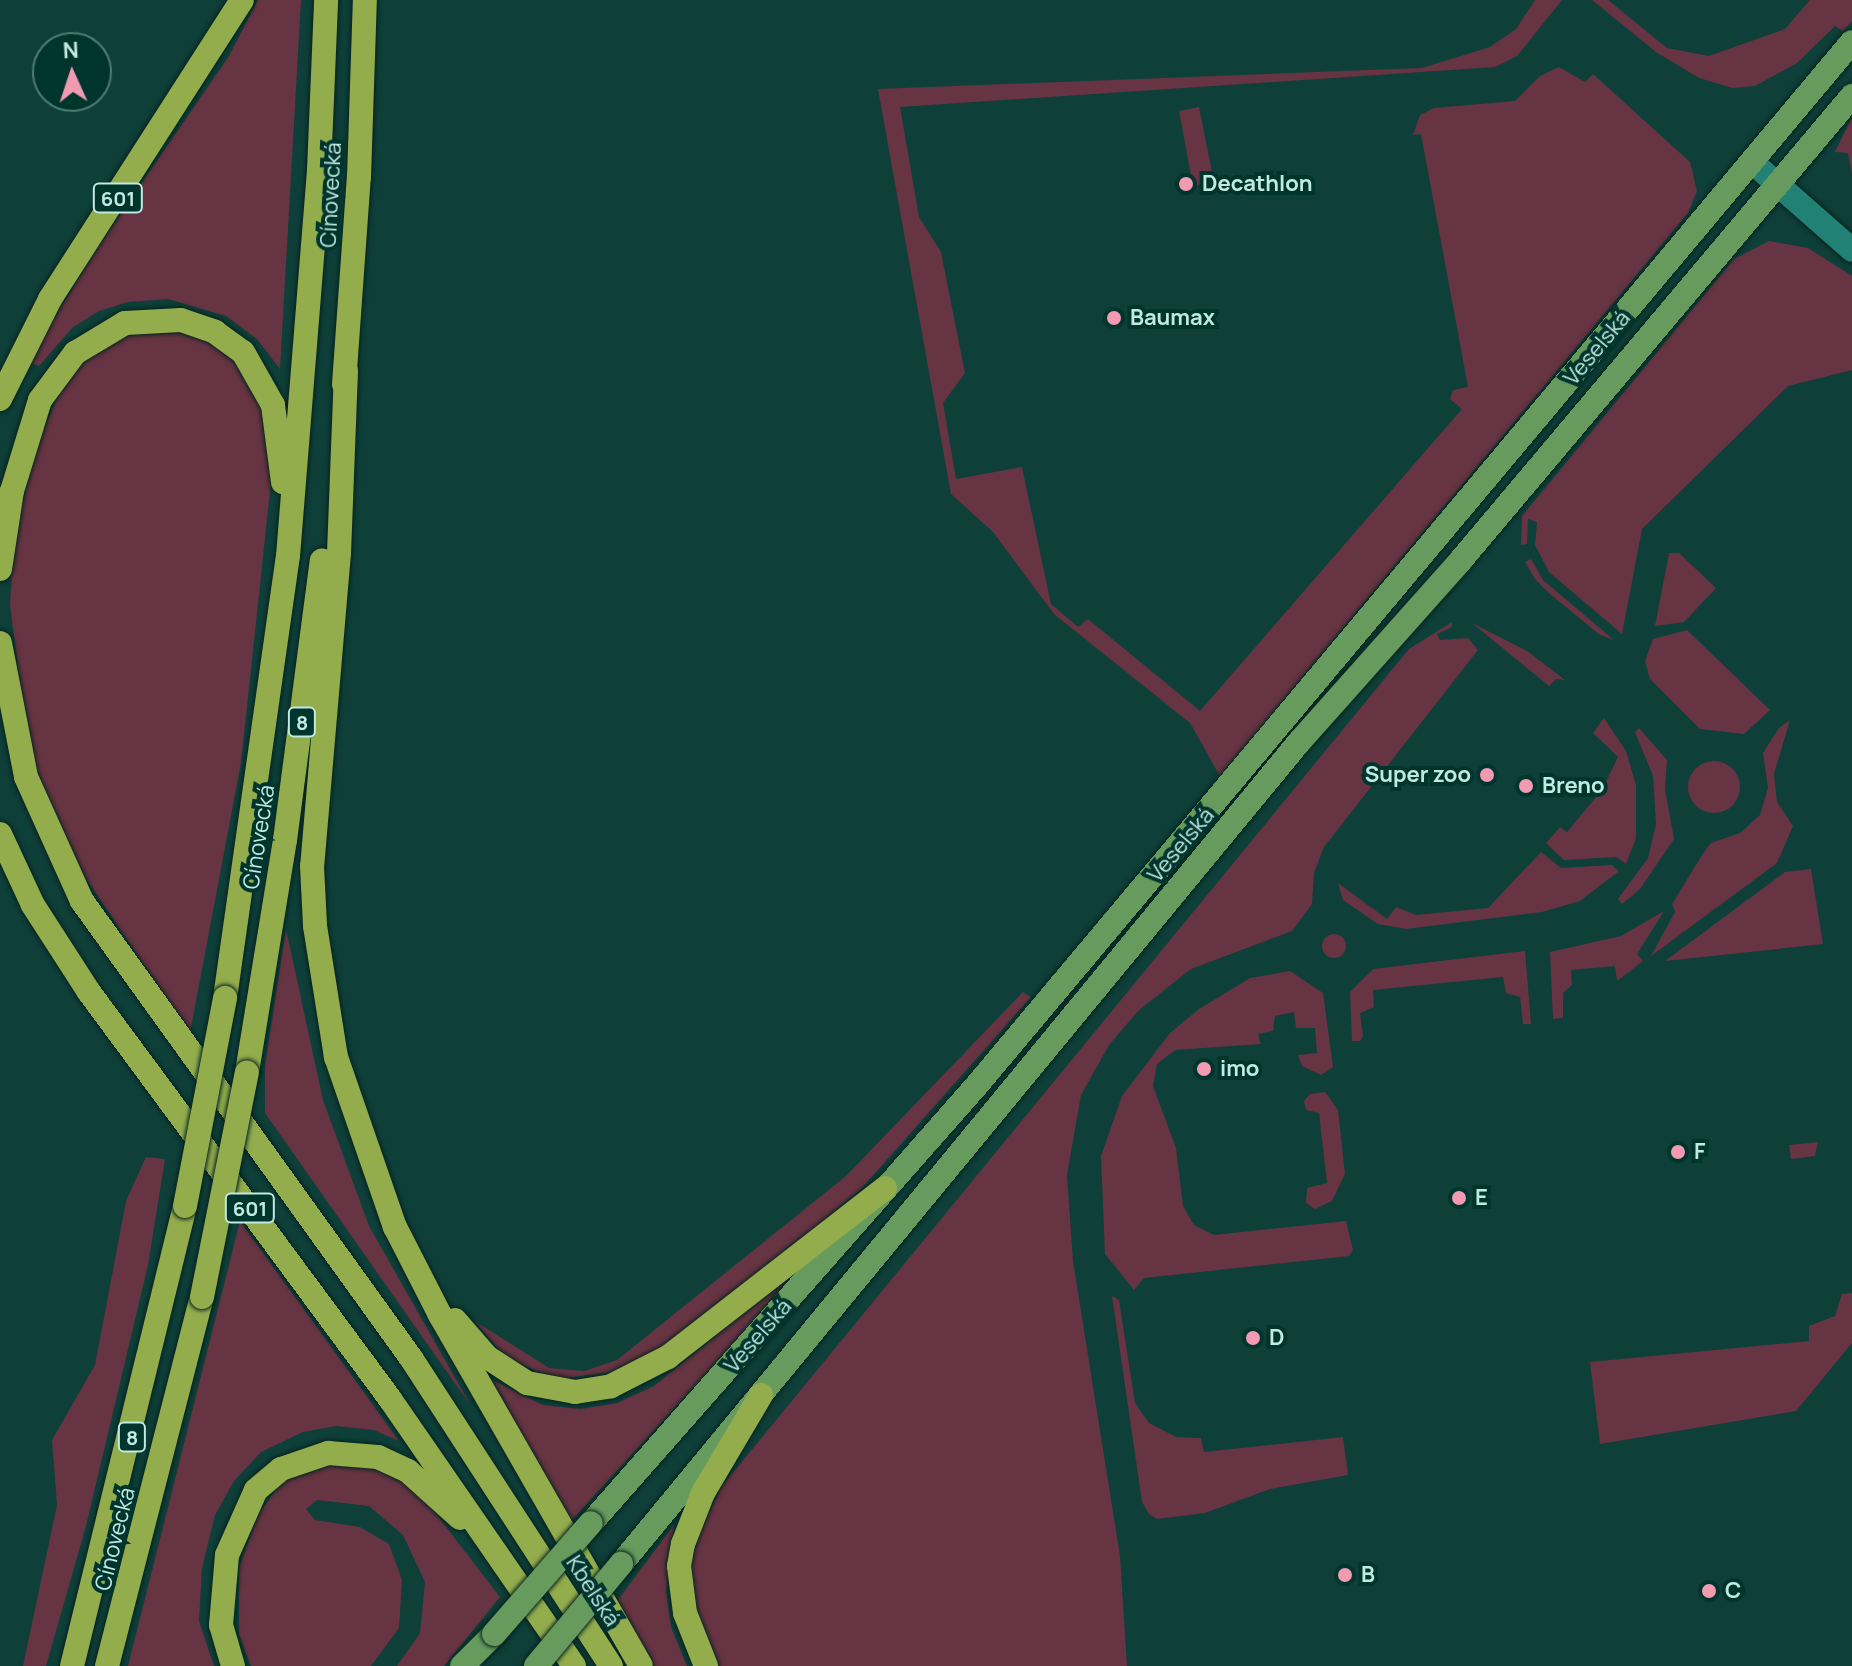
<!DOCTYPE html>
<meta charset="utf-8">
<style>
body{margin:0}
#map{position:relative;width:1852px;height:1666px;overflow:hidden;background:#0e3f39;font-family:Manrope,sans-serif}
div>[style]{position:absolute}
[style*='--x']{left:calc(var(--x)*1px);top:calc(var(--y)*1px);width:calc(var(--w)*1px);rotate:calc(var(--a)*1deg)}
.green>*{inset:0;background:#673443}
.round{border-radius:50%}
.roads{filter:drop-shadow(0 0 2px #07231f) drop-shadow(0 0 2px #07231f)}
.minor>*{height:24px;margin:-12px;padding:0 12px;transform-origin:12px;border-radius:12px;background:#228175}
.major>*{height:24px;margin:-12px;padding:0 12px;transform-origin:12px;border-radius:12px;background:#669b5d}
.highway>*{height:24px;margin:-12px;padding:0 12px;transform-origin:12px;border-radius:12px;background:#93ad4d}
.bridges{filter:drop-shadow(0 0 2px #07231f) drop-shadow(0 0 2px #07231f)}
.major-bridge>*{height:24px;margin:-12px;padding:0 12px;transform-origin:12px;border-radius:12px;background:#669b5d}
.highway-bridge>*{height:24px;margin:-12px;padding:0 12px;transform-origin:12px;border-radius:12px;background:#93ad4d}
.dots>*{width:22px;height:22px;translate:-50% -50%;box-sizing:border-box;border:4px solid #00352e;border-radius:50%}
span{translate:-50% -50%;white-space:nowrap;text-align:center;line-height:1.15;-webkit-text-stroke:8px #00352e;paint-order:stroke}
.shield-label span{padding:2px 6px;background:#00352e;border:2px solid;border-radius:6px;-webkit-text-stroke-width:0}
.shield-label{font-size:20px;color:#c1eae2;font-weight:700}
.poi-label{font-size:22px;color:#c1eae2;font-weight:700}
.left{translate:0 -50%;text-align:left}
.right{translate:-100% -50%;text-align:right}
.street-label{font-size:22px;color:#c1eae2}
.north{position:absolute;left:32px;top:32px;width:80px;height:80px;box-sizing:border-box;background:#00352e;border:2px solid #4d7d76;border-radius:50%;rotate:357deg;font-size:22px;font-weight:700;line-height:32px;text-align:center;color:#c1eae2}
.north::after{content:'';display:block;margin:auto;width:28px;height:36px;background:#f19ab1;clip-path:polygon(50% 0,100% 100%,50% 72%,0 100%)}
</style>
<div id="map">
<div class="green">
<div style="clip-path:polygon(258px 0,301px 0,280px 369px,257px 339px,226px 316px,168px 299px,128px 302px,99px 311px,72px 328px,39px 366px,28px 362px,93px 254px,229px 56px)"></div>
<div style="clip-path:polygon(1535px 0,1562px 0,1517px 56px,1495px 67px,900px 107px,919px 217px,941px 252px,965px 373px,943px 403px,956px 479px,1022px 467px,1051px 604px,1078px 627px,1088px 619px,1200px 711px,1462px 409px,1450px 399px,1453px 390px,1468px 387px,1421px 134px,1413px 135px,1420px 115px,1434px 108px,1515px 101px,1540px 76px,1559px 67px,1585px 82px,1593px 74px,1690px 162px,1697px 191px,1688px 213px,1220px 776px,1190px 723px,1054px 614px,993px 532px,951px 494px,878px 89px,1422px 68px,1490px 47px,1516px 29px)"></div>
<div style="clip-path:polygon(1592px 0,1608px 0,1667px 48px,1709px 56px,1785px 29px,1810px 0,1852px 0,1852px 21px,1843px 31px,1835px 26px,1797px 63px,1755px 86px,1733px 88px,1699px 78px,1656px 52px)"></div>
<div style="clip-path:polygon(1199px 107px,1214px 182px,1193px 186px,1179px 111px)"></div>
<div style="clip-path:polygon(1852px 117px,1852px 174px,1848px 153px,1835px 152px)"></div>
<div style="clip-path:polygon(1769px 241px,1808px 248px,1852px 276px,1852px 370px,1788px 386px,1642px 529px,1622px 634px,1549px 572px,1535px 545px,1537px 522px,1528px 519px,1527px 544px,1521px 545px,1522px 516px,1734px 259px)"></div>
<div style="clip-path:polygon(163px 326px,215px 341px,250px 373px,267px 413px,274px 454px,241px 763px,190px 1033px,73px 859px,45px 800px,28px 747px,10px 604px,14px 542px,34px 453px,61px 389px,83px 360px,133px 329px)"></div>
<div style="clip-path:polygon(1669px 553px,1679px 553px,1716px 588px,1684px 622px,1655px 626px)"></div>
<div style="clip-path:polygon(1531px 559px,1543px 580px,1614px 640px,1600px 635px,1550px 594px,1535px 579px,1525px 562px)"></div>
<div style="clip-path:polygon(1452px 622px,1452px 627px,1437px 634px,1440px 640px,1468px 638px,1478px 650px,1324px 847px,1314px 873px,1312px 904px,1292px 931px,1191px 969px,1139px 1010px,1109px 1045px,1081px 1095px,1067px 1175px,1073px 1261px,1120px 1556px,1127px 1666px,714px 1666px,692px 1606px,690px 1569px,695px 1540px,722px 1486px,1409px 649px)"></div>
<div style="clip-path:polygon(1472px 623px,1527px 651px,1565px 680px,1556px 679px,1549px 686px)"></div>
<div style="clip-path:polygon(1687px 630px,1770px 710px,1744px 734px,1700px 729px,1650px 679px,1645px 661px,1653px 639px)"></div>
<div style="clip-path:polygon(1604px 718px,1626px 751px,1636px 785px,1636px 838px,1626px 864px,1616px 857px,1564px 860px,1546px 843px,1560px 827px,1567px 832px,1602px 790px,1618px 757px,1593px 733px)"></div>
<div style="clip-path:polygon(1790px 720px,1774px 774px,1777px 802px,1793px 826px,1777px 863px,1651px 956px,1675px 912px,1672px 904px,1704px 852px,1711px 843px,1740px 833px,1760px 815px,1768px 788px,1763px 753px,1779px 728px)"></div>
<div style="clip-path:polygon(1639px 728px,1667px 760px,1665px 789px,1674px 839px,1640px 889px,1622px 904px,1618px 899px,1648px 858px,1656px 824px,1653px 776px,1635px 732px)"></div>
<div class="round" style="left:1688px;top:761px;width:52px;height:52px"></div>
<div style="clip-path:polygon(1541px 852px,1561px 868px,1612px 865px,1619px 871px,1580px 901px,1542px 912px,1406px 929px,1378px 924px,1343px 900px,1338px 883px,1387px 919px,1396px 907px,1416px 915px,1488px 908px)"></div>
<div style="clip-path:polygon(1811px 869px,1823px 944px,1665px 961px,1785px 872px)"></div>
<div style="clip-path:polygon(1664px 911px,1637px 954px,1643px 961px,1617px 981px,1615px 966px,1571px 970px,1572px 985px,1563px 993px,1563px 1018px,1553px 1019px,1550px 952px,1621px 936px)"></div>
<div style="clip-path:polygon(286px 929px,323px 1100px,369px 1226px,471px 1406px,265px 1113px,265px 1066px)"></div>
<div class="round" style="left:1322px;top:934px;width:24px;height:24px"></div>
<div style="clip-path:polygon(1525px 951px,1531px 1024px,1523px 1024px,1520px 997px,1506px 993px,1503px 977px,1373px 990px,1374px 1007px,1360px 1013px,1363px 1036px,1360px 1041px,1352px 1041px,1350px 992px,1373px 969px)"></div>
<div style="clip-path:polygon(1290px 971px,1323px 993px,1333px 1067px,1321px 1075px,1302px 1066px,1298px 1055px,1317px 1053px,1315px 1028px,1296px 1028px,1294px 1012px,1275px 1016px,1273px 1031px,1258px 1034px,1261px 1044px,1175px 1050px,1157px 1064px,1153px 1086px,1176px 1148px,1183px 1206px,1194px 1225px,1214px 1235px,1346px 1221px,1353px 1250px,1349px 1256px,1144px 1278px,1134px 1290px,1105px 1254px,1101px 1156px,1122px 1096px,1170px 1033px,1199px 1009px,1250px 978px)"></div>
<div style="clip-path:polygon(1023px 992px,1031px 997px,861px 1189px,675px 1342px,622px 1371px,556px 1379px,508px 1359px,473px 1320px,549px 1368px,584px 1371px,617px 1360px,846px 1176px)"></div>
<div style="clip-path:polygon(1325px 1092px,1338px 1110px,1345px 1174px,1332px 1201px,1315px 1209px,1306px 1203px,1307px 1188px,1327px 1183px,1319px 1113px,1306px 1110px,1304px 1101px,1310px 1094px)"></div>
<div style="clip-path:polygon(1818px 1142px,1815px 1156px,1791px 1159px,1789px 1145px)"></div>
<div style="clip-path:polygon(146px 1157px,165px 1159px,148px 1265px,86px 1526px,46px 1666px,23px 1666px,57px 1505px,52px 1440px,95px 1365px,126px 1201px)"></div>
<div style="clip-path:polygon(240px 1221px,399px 1441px,374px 1430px,336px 1426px,303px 1432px,261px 1452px,234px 1481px,215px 1515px,202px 1568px,199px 1621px,214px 1666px,128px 1666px)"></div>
<div style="clip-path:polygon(803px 1265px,791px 1281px,570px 1522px,488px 1378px,543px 1405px,581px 1409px,617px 1403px,654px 1386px)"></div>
<div style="clip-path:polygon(1852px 1293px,1852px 1343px,1796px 1411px,1600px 1444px,1590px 1362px,1809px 1341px,1809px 1326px,1835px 1316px,1842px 1294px)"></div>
<div style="clip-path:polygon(1112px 1296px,1119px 1300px,1135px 1403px,1149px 1423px,1176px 1437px,1201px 1438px,1204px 1452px,1343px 1437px,1348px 1475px,1270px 1489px,1205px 1513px,1157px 1519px,1149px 1514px,1142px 1502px)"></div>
<div style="clip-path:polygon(366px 1463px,416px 1488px,500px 1597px,444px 1666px,397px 1666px,420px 1633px,425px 1582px,403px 1535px,369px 1506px,317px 1500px,306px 1509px,315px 1520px,360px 1527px,389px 1544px,402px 1580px,399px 1628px,371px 1666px,251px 1666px,239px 1634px,239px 1568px,258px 1515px,282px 1481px,319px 1464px)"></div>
<div style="clip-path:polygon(674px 1525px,666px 1591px,671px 1627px,687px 1666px,654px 1666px,617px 1601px)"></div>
</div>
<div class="roads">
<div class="minor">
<div style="--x:1752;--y:162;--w:133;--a:41.3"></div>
</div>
<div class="major">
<div style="--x:591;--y:1523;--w:584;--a:-48.61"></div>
<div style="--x:977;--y:1085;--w:1361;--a:-50.01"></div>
<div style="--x:621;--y:1564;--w:1067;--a:-50.48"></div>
<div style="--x:1300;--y:741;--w:242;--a:-48.3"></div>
<div style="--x:1461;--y:560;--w:607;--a:-49.88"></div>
<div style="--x:462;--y:1666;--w:45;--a:-45"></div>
</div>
<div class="highway">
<div style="--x:346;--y:371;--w:182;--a:92.2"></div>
<div style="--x:339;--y:553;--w:314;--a:94.9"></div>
<div style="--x:312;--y:866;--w:60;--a:87.1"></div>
<div style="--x:315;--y:926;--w:133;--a:80.9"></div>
<div style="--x:336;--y:1057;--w:180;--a:70.9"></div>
<div style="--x:395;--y:1227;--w:99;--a:62.9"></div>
<div style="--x:440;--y:1315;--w:404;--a:60.2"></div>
<div style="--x:344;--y:384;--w:208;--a:-85.9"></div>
<div style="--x:359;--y:177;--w:177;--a:-88.1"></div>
<div style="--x:0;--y:399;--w:112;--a:-63.4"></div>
<div style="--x:50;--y:299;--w:355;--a:-57.3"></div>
<div style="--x:0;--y:569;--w:79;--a:-81.3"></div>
<div style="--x:12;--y:491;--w:95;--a:-72.9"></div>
<div style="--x:40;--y:400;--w:59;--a:-53.3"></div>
<div style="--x:75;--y:353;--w:58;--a:-31"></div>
<div style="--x:125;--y:323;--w:56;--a:-3.1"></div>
<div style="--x:181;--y:320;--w:36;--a:19"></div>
<div style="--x:215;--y:332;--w:34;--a:36"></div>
<div style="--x:243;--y:352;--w:61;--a:60.5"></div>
<div style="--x:273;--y:405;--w:78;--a:82.6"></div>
<div style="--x:0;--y:643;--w:136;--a:79"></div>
<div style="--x:26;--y:777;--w:136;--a:65.7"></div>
<div style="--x:82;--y:901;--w:563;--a:54.25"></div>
<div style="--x:411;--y:1358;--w:367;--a:57"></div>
<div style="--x:0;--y:834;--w:78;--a:65.1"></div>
<div style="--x:33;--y:905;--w:103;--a:57.2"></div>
<div style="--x:89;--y:992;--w:506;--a:53.51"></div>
<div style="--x:390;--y:1399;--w:324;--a:55.4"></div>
<div style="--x:225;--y:998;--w:446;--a:-81.9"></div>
<div style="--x:288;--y:556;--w:387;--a:-85.4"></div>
<div style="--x:319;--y:170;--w:170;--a:-87.6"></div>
<div style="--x:247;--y:1072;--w:235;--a:-80.7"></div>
<div style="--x:285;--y:840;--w:282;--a:-82.5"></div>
<div style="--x:455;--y:1320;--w:49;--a:49.1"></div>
<div style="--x:487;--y:1357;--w:48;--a:33"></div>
<div style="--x:527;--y:1383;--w:49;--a:10.6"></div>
<div style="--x:575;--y:1392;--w:36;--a:-9"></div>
<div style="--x:611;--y:1386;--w:64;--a:-27"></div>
<div style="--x:668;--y:1357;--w:275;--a:-37.9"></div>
<div style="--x:72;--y:1666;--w:474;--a:-76.2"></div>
<div style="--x:107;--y:1666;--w:381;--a:-75.6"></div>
<div style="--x:233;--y:1666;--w:43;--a:-106.3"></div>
<div style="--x:221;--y:1625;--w:70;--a:-85.1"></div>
<div style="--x:227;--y:1555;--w:71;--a:-66"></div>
<div style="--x:256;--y:1490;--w:33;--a:-40"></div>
<div style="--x:281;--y:1469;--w:50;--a:-18.8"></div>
<div style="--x:328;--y:1453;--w:50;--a:4.6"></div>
<div style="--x:378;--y:1457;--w:33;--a:25"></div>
<div style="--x:408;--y:1471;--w:70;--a:42.1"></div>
<div style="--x:706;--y:1666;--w:57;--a:-111.6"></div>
<div style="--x:685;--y:1613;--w:47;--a:-97.3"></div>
<div style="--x:679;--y:1566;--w:22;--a:-80"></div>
<div style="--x:683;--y:1544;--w:55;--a:-68.6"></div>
<div style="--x:703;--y:1493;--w:114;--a:-59.4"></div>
</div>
</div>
<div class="bridges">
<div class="major-bridge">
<div style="--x:494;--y:1634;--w:147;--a:-48.9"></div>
<div style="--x:536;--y:1666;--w:133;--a:-50.2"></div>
</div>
<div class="highway-bridge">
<div style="--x:185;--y:1206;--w:212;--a:-79.1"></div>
<div style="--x:202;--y:1297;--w:229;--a:-78.7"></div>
</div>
</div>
<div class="dots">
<div style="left:1186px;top:184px;background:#f19ab1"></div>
<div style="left:1114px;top:318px;background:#f19ab1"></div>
<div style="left:1487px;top:775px;background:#f19ab1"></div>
<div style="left:1526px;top:786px;background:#f19ab1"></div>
<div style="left:1204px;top:1069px;background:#f19ab1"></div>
<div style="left:1678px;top:1152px;background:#f19ab1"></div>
<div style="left:1459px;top:1198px;background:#f19ab1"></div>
<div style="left:1253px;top:1338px;background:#f19ab1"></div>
<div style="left:1345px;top:1575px;background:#f19ab1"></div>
<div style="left:1709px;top:1591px;background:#f19ab1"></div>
</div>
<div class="shield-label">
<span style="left:118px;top:198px">601</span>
<span style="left:302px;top:722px">8</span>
<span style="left:250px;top:1208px">601</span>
<span style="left:132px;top:1437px">8</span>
</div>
<div class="poi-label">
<span class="left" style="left:1202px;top:184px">Decathlon</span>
<span class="left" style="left:1130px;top:318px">Baumax</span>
<span class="right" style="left:1471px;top:775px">Super zoo</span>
<span class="left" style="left:1542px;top:786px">Breno</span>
<span class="left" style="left:1220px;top:1069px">imo</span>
<span class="left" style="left:1694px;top:1152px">F</span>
<span class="left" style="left:1475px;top:1198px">E</span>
<span class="left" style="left:1269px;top:1338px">D</span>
<span class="left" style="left:1361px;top:1575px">B</span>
<span class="left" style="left:1725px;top:1591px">C</span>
</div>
<div class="street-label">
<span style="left:331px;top:195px;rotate:-87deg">Cínovecká</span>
<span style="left:1597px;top:348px;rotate:-50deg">Veselská</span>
<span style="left:259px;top:837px;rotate:-81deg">Cínovecká</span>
<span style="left:1181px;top:845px;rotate:-50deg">Veselská</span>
<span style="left:758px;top:1336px;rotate:-49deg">Veselská</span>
<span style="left:115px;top:1539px;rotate:-76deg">Cínovecká</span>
<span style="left:593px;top:1591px;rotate:57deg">Kbelská</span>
</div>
<div class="north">N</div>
</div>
